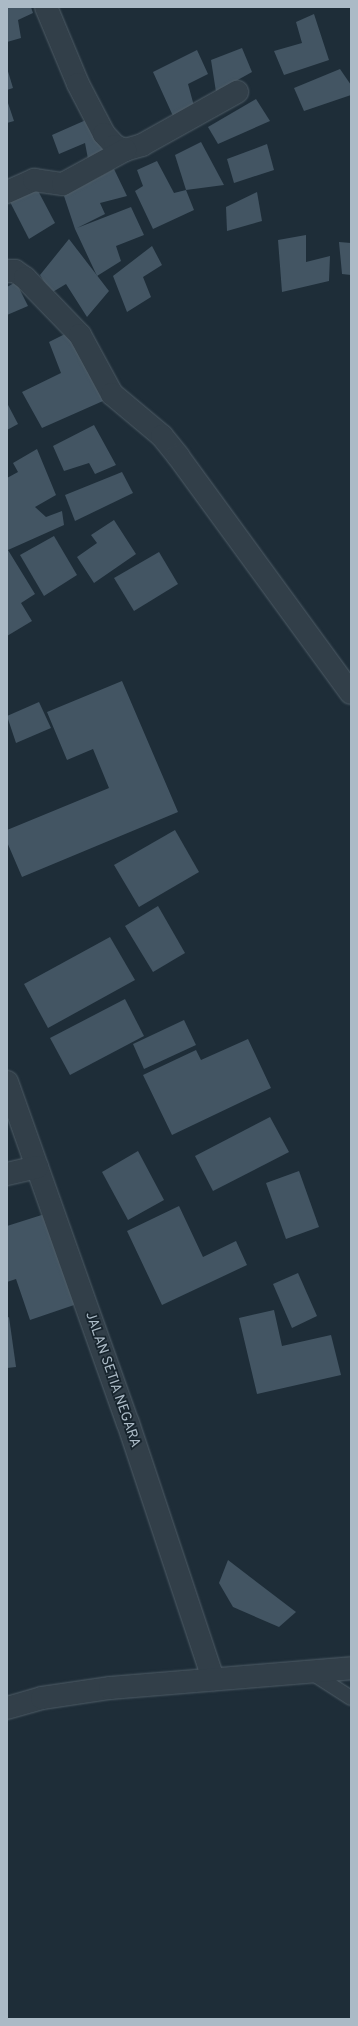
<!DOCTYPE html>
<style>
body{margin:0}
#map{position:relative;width:358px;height:2026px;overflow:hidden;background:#1e2d38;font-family:Overpass,sans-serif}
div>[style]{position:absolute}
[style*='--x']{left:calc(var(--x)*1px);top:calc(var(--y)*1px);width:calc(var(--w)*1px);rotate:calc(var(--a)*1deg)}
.building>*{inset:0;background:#435563}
.roads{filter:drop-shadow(0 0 1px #4f5d67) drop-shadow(0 0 1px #4f5d67)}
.service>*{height:14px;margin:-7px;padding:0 7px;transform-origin:7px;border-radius:7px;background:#323f49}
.minor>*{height:22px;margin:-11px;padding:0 11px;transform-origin:11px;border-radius:11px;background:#323f49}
.tertiary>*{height:22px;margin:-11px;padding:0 11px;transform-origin:11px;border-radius:11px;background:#323f49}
span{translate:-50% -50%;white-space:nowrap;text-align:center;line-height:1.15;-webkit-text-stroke:3.5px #17242d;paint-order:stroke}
.street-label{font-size:14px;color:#abbac6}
.frame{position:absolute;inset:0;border:8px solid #abbac6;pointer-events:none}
</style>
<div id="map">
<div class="building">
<div style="clip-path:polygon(7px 7px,31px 7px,33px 13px,18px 20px,21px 38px,7px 42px)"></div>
<div style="clip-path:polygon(314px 14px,329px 60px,284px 75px,274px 51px,302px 43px,296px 22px)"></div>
<div style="clip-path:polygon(242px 48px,252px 72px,216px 92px,211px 60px)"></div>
<div style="clip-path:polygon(197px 50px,208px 74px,188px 84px,194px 106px,173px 116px,153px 72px)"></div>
<div style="clip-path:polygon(7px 68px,13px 88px,7px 90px)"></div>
<div style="clip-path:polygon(340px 69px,351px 85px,351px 95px,304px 111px,294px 88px)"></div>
<div style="clip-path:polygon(256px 99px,270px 121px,218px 144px,208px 127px)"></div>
<div style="clip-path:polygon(7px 100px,14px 121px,7px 123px)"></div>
<div style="clip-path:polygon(95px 116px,106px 152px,88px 159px,85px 143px,59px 154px,52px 135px)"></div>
<div style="clip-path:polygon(201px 142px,224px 185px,186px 190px,175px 155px)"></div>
<div style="clip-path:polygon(267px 144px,274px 170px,234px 183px,227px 159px)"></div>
<div style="clip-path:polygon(157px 161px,174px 193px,186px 190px,194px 210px,153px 229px,135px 191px,143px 186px,137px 170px)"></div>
<div style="clip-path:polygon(114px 169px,127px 196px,100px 203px,105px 214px,77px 228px,131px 207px,144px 235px,116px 246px,121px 261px,97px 276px,75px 229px,64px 196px)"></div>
<div style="clip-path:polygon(36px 187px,55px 223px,29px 239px,9px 200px)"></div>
<div style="clip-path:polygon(257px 192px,262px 221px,227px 231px,226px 207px)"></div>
<div style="clip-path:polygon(306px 235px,306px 262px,330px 256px,329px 281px,282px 292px,278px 240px)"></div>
<div style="clip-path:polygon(69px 239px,109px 291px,87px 317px,66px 284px,51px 293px,40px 275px)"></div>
<div style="clip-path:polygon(339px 242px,351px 243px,351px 275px,342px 274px)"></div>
<div style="clip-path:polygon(152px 246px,162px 265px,143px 277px,151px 297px,127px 312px,113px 276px)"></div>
<div style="clip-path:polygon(16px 282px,28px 306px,7px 315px,7px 287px)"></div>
<div style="clip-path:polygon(67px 333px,103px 401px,42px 428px,22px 392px,61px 373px,49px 342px)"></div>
<div style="clip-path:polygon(7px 403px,18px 424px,7px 430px)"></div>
<div style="clip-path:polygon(94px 425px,116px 465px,95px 474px,89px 463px,64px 471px,53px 446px)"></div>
<div style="clip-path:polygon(37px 449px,56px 495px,35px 507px,46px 517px,62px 511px,64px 525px,8px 550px,35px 594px,21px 603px,32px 621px,7px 636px,7px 478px,18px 472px,13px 463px)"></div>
<div style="clip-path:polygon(122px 472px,133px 493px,75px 521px,65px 495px)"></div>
<div style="clip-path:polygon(114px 520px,136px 554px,94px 583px,77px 557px,97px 543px,91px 535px)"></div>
<div style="clip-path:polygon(54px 536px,77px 575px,44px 596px,20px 555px)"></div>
<div style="clip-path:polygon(159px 552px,178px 584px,134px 611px,114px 578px)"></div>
<div style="clip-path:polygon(122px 681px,178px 812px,22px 877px,7px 842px,7px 830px,109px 788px,93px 749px,67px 760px,47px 712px)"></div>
<div style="clip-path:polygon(39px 702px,51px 728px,16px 743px,7px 716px)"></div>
<div style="clip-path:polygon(175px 830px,199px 872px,139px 907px,114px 865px)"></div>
<div style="clip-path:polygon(158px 906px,185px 953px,153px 972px,125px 926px)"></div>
<div style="clip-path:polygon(110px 937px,135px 980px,48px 1028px,24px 984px)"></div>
<div style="clip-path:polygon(125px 999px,144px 1036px,70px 1075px,50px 1038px)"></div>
<div style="clip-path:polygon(184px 1020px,196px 1045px,144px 1069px,133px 1044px)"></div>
<div style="clip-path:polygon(248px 1039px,271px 1088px,172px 1135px,143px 1075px,196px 1050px,201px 1060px)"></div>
<div style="clip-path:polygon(270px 1117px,289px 1152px,213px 1191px,195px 1156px)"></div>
<div style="clip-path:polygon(138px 1151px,164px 1200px,128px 1220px,102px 1172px)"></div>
<div style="clip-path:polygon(299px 1171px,319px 1227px,286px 1239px,266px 1183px)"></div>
<div style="clip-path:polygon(179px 1206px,203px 1257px,236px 1241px,247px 1265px,162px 1305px,127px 1231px)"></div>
<div style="clip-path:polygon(48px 1213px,77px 1304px,30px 1320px,16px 1279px,7px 1282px,7px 1226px)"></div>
<div style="clip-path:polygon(298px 1273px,317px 1316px,292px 1328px,273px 1284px)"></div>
<div style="clip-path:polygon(274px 1310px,282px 1346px,331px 1335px,341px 1375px,257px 1394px,239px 1318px)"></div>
<div style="clip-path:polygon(9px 1317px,16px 1367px,7px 1368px,7px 1318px)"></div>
<div style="clip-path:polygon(228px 1560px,296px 1612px,279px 1627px,233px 1607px,219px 1583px)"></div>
</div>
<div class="roads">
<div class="service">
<div style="--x:312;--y:1673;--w:46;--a:32.7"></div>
</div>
<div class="minor">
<div style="--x:46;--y:7;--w:83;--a:67.4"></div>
<div style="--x:78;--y:84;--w:56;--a:62.5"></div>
<div style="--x:104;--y:134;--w:16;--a:47"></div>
<div style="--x:115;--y:146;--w:11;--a:22"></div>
<div style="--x:125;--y:150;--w:18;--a:-16"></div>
<div style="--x:142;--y:145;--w:109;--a:-29.2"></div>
<div style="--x:7;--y:192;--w:30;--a:-24"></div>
<div style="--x:34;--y:180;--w:29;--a:8"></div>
<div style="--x:63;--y:184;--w:71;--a:-28.7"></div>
<div style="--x:7;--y:271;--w:8;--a:0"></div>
<div style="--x:15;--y:271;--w:12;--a:35"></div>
<div style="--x:25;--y:278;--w:79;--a:46"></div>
<div style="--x:80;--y:335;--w:67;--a:61.5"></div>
<div style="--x:112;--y:394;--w:65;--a:40"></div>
<div style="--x:162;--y:436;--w:26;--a:51"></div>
<div style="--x:178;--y:456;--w:293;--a:53.9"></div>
<div style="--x:7;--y:1082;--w:362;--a:70.5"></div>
<div style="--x:128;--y:1423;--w:270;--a:71.6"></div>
<div style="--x:7;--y:1174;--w:31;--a:-13"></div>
</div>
<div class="tertiary">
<div style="--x:7;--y:1708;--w:36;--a:-16"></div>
<div style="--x:42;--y:1698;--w:69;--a:-8.4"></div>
<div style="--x:110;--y:1688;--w:242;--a:-4.7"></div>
</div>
</div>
<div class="street-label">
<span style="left:112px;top:1380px;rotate:71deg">JALAN SETIA NEGARA</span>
</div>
<div class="frame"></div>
</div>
